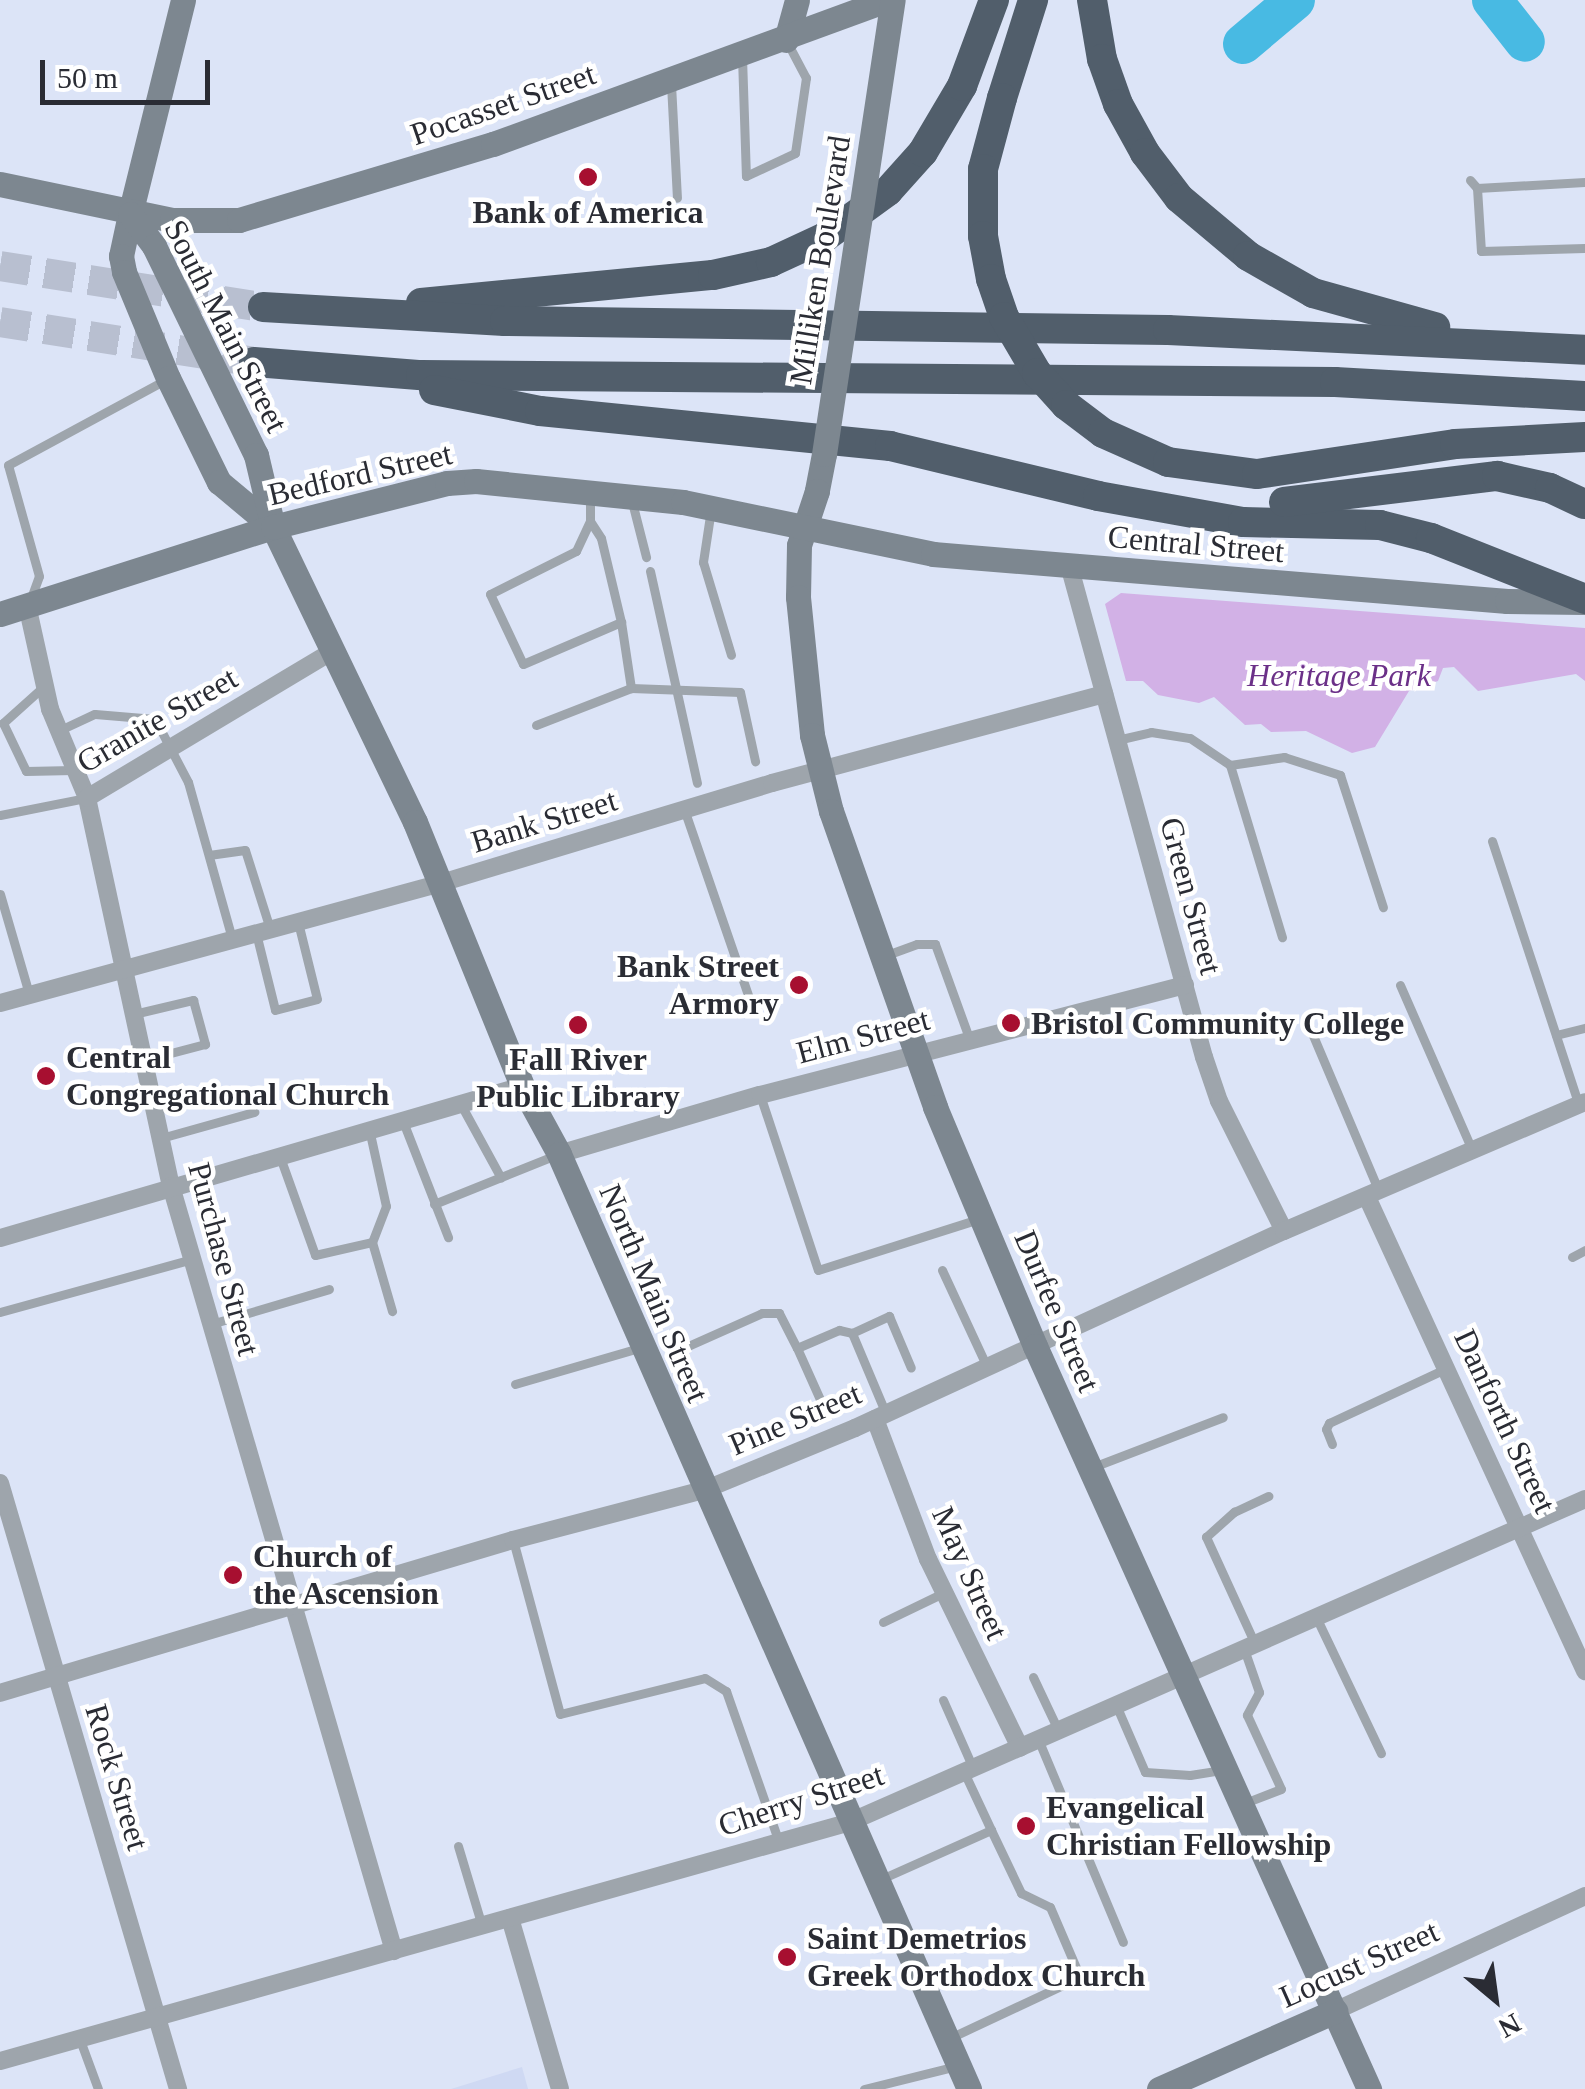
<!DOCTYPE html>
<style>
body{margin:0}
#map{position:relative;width:1585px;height:2089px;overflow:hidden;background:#dce4f7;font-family:"Times New Roman",serif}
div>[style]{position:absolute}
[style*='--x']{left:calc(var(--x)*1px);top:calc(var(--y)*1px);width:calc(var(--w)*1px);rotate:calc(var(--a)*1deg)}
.built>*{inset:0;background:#cfd9f3}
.green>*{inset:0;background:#d2b1e6}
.river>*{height:40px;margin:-20px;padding:0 20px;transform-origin:20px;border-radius:20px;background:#48bae3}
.highway-tunnel>*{height:30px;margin-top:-15px;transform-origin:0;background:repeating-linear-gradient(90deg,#b8bfd0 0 30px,transparent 0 45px)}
.lane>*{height:9px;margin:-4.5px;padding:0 4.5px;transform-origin:4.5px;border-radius:4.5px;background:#9ea5ac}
.street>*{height:18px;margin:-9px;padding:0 9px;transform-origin:9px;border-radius:9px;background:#9ea5ac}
.secondary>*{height:25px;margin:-12.5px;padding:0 12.5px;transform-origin:12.5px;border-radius:12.5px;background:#7d8790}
.highway>*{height:30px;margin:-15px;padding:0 15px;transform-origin:15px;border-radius:15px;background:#515e6b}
.secondary-bridge>*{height:25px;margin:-12.5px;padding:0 12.5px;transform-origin:12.5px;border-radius:12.5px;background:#7d8790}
.highway-bridge>*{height:30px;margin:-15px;padding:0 15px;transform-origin:15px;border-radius:15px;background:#515e6b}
.dots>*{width:28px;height:28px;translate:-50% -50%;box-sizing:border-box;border:5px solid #fff;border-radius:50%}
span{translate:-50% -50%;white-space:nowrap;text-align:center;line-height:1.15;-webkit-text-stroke:9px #fff;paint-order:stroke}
.street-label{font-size:32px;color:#2a2c34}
.poi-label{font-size:32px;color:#2a2c34;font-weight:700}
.right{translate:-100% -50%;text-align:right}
.left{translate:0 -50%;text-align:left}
.park-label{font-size:32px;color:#6b3088;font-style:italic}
.north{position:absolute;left:1445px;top:1949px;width:100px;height:100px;-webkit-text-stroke:8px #fff;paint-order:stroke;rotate:151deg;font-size:28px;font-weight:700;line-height:40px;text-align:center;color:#2a2c34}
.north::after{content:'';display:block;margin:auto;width:35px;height:45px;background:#2a2c34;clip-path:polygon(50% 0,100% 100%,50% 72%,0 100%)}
.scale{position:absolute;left:40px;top:60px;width:170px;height:45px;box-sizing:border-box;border:5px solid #2a2c34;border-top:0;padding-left:12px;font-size:30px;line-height:35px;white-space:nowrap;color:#2a2c34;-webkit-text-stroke:8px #fff;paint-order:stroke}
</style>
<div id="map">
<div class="built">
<div style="clip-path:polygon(522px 2067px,528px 2089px,451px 2089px)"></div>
</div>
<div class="green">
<div style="clip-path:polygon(1121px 593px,1585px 628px,1585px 681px,1576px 674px,1478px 691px,1454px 667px,1443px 668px,1438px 681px,1409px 691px,1375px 747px,1352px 753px,1306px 731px,1271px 732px,1261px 724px,1245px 725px,1214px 697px,1199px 703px,1158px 695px,1143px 681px,1126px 681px,1105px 604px)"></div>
</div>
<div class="river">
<div style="--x:1492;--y:0;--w:53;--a:51.8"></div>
<div style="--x:1243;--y:44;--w:68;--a:-40.2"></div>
</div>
<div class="highway-tunnel">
<div style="--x:0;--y:266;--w:266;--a:8.9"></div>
<div style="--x:0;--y:322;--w:257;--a:8.9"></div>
</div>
<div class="lane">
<div style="--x:742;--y:57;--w:119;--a:88.1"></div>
<div style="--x:746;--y:176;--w:54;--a:-25.1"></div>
<div style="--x:795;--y:153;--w:76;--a:-81.7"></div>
<div style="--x:806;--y:78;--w:41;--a:-117.8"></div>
<div style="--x:671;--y:84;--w:114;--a:87"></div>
<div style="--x:1470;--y:180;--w:11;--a:49"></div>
<div style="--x:1477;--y:188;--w:63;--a:86.4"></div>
<div style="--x:1481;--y:251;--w:104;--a:-1.7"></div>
<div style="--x:1477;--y:188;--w:108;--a:-3.2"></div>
<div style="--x:590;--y:494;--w:27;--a:90"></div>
<div style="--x:590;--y:521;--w:33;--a:115"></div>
<div style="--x:576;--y:551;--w:96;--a:153.4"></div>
<div style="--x:490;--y:594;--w:77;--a:64.8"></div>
<div style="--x:523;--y:664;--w:107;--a:-23.2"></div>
<div style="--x:621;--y:622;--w:86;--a:-103.4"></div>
<div style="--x:601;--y:538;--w:20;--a:-123"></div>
<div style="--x:632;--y:502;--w:57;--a:75.7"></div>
<div style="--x:711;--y:509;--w:54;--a:98.6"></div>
<div style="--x:703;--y:562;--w:97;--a:73.2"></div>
<div style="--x:650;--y:571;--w:217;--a:77.5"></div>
<div style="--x:31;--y:598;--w:23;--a:-70"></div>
<div style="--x:39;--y:576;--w:115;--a:-105.6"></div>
<div style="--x:8;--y:465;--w:181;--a:-28.4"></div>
<div style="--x:621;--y:622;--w:67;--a:81.4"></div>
<div style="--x:631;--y:688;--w:109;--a:2.1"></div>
<div style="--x:740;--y:692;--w:71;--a:77.7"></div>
<div style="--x:43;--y:687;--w:54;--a:138"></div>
<div style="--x:3;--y:723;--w:53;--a:64.4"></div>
<div style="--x:26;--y:771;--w:47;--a:-1.2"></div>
<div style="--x:536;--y:725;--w:102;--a:-21.3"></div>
<div style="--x:60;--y:730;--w:38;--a:-25"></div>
<div style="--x:95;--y:714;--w:60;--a:4.8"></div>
<div style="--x:155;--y:719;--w:71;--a:62.4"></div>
<div style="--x:188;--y:782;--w:163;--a:74.3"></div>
<div style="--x:1117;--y:740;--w:35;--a:-13"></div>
<div style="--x:1151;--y:732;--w:39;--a:9"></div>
<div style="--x:1190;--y:738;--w:48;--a:34"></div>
<div style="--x:1230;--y:765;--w:55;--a:-8.4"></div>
<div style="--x:1284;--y:757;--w:59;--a:17.8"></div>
<div style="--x:1340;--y:775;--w:139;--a:72"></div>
<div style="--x:1230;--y:765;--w:180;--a:73.2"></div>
<div style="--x:684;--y:809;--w:208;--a:71"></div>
<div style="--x:0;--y:815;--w:88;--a:-11.2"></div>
<div style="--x:1492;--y:841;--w:278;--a:71.8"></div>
<div style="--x:209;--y:855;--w:36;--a:-8"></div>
<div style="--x:245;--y:850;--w:83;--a:72.4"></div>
<div style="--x:0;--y:894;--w:104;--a:73.8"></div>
<div style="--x:256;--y:933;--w:79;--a:76.1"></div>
<div style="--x:275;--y:1010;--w:43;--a:-14.7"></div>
<div style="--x:317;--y:999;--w:79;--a:-103.9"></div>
<div style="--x:884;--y:956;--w:35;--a:-20"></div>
<div style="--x:917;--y:944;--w:18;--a:0"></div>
<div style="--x:935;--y:944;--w:100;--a:70.1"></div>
<div style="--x:1400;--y:985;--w:180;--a:66.4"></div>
<div style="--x:134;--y:1014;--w:61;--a:-13.3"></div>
<div style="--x:193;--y:1000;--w:46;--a:74.7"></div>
<div style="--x:205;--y:1044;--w:63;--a:165.3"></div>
<div style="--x:1309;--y:1026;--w:177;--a:67.1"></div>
<div style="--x:1556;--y:1035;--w:30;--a:-14"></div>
<div style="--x:760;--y:1095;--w:184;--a:71.7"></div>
<div style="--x:818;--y:1270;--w:169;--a:-17.6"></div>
<div style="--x:460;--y:1103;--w:85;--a:61.3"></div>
<div style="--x:402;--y:1119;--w:127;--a:68.7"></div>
<div style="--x:369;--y:1129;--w:79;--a:77.6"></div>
<div style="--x:386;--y:1206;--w:39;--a:111"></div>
<div style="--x:161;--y:1138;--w:97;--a:-15.6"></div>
<div style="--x:280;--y:1157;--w:104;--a:70.3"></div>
<div style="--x:315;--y:1255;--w:58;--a:-12.8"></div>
<div style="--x:372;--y:1242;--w:72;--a:73.8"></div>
<div style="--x:434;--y:1204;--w:131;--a:-21.9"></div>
<div style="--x:1572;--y:1257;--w:15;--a:-28"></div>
<div style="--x:942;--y:1270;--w:107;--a:65.1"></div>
<div style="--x:0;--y:1312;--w:199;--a:-15.4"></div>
<div style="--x:211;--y:1324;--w:123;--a:-16.5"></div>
<div style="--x:688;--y:1346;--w:81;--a:-24"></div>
<div style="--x:762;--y:1313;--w:17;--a:0"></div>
<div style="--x:779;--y:1313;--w:39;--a:63"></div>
<div style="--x:797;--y:1348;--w:46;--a:-23.2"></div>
<div style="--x:839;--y:1330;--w:13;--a:13"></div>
<div style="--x:797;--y:1348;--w:64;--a:65.9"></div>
<div style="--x:515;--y:1384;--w:129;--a:-16.2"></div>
<div style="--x:886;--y:1414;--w:88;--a:-112.8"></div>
<div style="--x:852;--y:1333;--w:41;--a:-24.7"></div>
<div style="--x:889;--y:1316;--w:56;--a:67.1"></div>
<div style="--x:1332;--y:1444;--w:16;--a:-112"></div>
<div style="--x:1326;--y:1429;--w:7;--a:-63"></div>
<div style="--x:1329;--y:1423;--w:130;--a:-25"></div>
<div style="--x:1093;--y:1467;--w:139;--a:-21"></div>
<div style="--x:513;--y:1540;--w:180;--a:74.9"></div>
<div style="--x:560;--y:1714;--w:149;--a:-13.9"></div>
<div style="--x:705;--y:1678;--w:25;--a:32"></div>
<div style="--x:726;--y:1691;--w:160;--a:70.7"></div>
<div style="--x:1316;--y:1617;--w:151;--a:64.5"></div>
<div style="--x:883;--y:1622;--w:67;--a:-25.8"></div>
<div style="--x:1255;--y:1644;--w:118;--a:-114.6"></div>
<div style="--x:1206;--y:1537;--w:38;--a:-42"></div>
<div style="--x:1234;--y:1512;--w:38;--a:-25"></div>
<div style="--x:1244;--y:1649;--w:46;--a:70.8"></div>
<div style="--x:1259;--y:1692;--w:26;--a:118"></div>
<div style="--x:1247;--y:1715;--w:81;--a:65.3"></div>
<div style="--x:1281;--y:1789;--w:40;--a:159"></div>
<div style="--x:1033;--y:1677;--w:59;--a:64.7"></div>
<div style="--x:943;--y:1700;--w:74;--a:66.2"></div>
<div style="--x:1116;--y:1705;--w:73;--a:66.6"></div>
<div style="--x:1145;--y:1772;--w:45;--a:3.8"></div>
<div style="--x:1190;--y:1775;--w:33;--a:-9"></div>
<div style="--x:1038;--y:1739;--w:220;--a:67.3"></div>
<div style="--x:964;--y:1772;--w:64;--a:65"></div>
<div style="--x:458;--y:1846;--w:84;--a:73.3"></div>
<div style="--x:879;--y:1880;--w:123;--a:-24.1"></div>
<div style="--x:991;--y:1830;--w:70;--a:64.5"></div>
<div style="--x:1021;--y:1893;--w:32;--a:26"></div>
<div style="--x:1050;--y:1907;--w:76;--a:66.8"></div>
<div style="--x:1080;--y:1977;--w:144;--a:154.9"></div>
<div style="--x:80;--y:2040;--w:52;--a:69.8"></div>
<div style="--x:864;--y:2089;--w:95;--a:-14"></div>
</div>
<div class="street">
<div style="--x:1069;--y:565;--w:510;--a:74.66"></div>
<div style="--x:1204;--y:1057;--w:46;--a:71.2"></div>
<div style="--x:1219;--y:1101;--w:145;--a:63.4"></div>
<div style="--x:27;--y:605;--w:107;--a:77.5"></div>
<div style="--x:50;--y:709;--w:96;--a:67.4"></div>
<div style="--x:87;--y:798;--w:397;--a:77.8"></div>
<div style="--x:171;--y:1186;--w:797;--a:73.75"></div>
<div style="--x:87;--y:798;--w:288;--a:-30.9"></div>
<div style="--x:0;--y:1003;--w:457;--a:-15.2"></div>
<div style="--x:441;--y:883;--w:346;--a:-16.8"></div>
<div style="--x:772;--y:783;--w:344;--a:-15"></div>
<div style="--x:559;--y:1154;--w:209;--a:-16.4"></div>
<div style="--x:760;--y:1095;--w:439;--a:-14.5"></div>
<div style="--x:1367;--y:1197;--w:522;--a:65.3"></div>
<div style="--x:0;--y:1238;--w:544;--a:-16.23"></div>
<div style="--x:875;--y:1419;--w:150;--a:69.3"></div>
<div style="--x:928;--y:1559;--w:210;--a:64"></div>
<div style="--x:0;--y:1483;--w:632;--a:73.63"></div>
<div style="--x:0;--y:1693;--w:535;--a:-16.61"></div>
<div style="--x:513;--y:1540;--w:197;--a:-14.7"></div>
<div style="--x:704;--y:1490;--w:163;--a:-22.3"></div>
<div style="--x:855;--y:1428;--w:472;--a:-24.7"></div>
<div style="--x:1284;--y:1231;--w:327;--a:-23.2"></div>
<div style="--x:510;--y:1918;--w:178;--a:73.7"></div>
<div style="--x:1335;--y:2011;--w:275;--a:-24.7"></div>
<div style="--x:0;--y:2061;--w:883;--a:-15.7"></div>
<div style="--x:850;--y:1822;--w:803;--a:-23.72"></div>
</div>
<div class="secondary">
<div style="--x:183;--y:0;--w:220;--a:103.9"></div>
<div style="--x:130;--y:214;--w:43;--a:102.1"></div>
<div style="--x:121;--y:256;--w:16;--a:79"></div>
<div style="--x:124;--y:272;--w:115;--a:67.5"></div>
<div style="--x:168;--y:378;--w:116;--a:63.9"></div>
<div style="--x:219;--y:482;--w:70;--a:39.8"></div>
<div style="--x:786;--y:40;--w:41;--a:-74.6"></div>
<div style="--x:0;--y:184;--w:176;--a:11.8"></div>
<div style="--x:172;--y:220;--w:67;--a:0"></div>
<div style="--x:239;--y:220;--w:265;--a:-16.7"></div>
<div style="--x:493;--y:144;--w:419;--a:-20.1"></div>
<div style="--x:130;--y:214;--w:40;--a:53"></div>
<div style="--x:154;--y:246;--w:233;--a:64"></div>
<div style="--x:256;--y:455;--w:74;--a:76.7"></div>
<div style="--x:273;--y:527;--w:327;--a:64.3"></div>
<div style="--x:415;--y:822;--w:285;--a:67.9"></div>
<div style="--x:522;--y:1086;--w:77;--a:61.4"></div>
<div style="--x:559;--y:1154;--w:1021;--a:66.32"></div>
<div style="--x:824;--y:454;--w:38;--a:101"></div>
<div style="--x:817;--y:491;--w:57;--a:108.4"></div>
<div style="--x:799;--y:545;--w:52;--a:91.1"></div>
<div style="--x:798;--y:597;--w:139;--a:84.2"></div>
<div style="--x:812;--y:735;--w:78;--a:76"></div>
<div style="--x:831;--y:811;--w:314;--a:70.6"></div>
<div style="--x:935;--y:1107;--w:259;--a:67.3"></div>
<div style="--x:1035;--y:1346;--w:815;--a:65.79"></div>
<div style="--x:0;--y:614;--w:287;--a:-17.7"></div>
<div style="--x:273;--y:527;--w:179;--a:-14.2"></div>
<div style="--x:447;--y:483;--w:29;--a:-4"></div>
<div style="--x:476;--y:481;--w:208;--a:5.8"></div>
<div style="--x:683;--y:502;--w:255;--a:11.7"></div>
<div style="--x:933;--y:554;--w:576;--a:4.68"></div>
<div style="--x:1507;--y:601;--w:78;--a:0.7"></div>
<div style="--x:1159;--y:2089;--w:193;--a:-23.9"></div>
</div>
<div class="highway">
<div style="--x:1092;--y:0;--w:60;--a:80.4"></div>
<div style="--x:1102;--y:59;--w:48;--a:70.4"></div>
<div style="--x:1118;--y:104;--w:56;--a:61.1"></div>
<div style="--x:1145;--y:153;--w:56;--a:52.9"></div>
<div style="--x:1179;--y:198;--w:90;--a:40"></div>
<div style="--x:1248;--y:256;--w:75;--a:29.6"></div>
<div style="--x:1313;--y:293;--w:127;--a:15.6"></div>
<div style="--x:1002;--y:98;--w:103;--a:-72.4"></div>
<div style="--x:421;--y:303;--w:293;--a:-5.5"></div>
<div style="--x:713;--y:275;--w:59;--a:-12.6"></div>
<div style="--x:771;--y:262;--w:60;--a:-24.8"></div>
<div style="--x:825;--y:237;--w:78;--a:-36.1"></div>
<div style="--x:888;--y:191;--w:52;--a:-48.1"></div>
<div style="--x:923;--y:152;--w:77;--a:-59.4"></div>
<div style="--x:962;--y:86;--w:92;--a:-69.6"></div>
<div style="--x:263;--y:307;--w:242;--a:3.3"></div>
<div style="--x:505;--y:321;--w:663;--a:0.78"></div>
<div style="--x:1168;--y:330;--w:417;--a:2.7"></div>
<div style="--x:254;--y:362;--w:168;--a:4.5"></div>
<div style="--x:421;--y:375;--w:914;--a:0.44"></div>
<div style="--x:1335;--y:382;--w:250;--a:3.2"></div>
<div style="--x:434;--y:390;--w:108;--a:11.2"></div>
<div style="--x:540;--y:411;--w:352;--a:5.7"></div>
<div style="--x:890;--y:446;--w:214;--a:13.5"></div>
<div style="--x:1098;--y:496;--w:147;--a:10.2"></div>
<div style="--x:1243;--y:522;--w:137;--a:1.3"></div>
<div style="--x:1380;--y:525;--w:53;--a:14.3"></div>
<div style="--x:1431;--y:538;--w:166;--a:21.6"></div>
<div style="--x:1284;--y:502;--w:215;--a:-7"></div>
<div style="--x:1497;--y:476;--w:54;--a:12.8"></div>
<div style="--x:1550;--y:488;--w:38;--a:25"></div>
</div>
<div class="secondary-bridge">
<div style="--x:824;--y:454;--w:459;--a:-81.4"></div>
</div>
<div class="highway-bridge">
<div style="--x:1002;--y:98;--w:73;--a:105"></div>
<div style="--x:983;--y:169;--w:67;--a:90"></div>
<div style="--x:983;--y:236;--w:44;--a:79.5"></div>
<div style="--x:991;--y:279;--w:40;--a:71.1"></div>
<div style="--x:1004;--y:317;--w:65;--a:59.5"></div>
<div style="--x:1037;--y:373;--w:43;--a:47.8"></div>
<div style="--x:1066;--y:405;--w:46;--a:37.1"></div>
<div style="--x:1103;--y:433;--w:71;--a:24"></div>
<div style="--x:1168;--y:462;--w:90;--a:7.7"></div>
<div style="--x:1257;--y:474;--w:200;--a:-8.6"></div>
<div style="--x:1455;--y:444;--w:130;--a:-3.1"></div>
</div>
<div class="dots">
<div style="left:588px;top:177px;background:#a70f30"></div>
<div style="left:799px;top:985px;background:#a70f30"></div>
<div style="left:1011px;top:1023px;background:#a70f30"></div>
<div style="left:578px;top:1025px;background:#a70f30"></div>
<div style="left:46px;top:1076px;background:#a70f30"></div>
<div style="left:233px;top:1575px;background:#a70f30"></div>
<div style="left:1026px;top:1826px;background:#a70f30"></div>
<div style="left:787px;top:1957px;background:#a70f30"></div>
</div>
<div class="street-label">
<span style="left:503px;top:104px;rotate:-19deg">Pocasset Street</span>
<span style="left:820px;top:260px;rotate:-81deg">Milliken Boulevard</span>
<span style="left:226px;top:326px;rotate:63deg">South Main Street</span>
<span style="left:360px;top:474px;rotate:-13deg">Bedford Street</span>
<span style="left:1196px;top:544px;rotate:5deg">Central Street</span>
<span style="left:157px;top:720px;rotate:-30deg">Granite Street</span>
<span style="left:544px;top:821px;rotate:-17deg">Bank Street</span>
<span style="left:1191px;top:896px;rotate:75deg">Green Street</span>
<span style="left:863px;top:1036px;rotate:-15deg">Elm Street</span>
<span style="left:224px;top:1259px;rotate:75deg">Purchase Street</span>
<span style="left:654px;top:1293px;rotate:67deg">North Main Street</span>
<span style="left:1057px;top:1311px;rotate:67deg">Durfee Street</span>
<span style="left:795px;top:1419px;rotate:-23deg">Pine Street</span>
<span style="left:1505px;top:1421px;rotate:65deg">Danforth Street</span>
<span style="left:970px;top:1573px;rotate:66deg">May Street</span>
<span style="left:117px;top:1777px;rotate:73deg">Rock Street</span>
<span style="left:801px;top:1800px;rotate:-18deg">Cherry Street</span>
<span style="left:1359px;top:1964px;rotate:-24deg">Locust Street</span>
</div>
<div class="poi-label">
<span style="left:588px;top:212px">Bank of America</span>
<span class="right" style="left:779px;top:985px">Bank Street<br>Armory</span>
<span class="left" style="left:1031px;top:1023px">Bristol Community College</span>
<span class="left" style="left:66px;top:1076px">Central<br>Congregational Church</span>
<span style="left:578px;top:1078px">Fall River<br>Public Library</span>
<span class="left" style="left:253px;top:1575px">Church of<br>the Ascension</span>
<span class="left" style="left:1046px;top:1826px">Evangelical<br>Christian Fellowship</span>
<span class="left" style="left:807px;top:1957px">Saint Demetrios<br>Greek Orthodox Church</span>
</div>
<div class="park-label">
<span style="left:1339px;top:675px">Heritage Park</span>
</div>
<div class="north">N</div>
<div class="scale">50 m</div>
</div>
